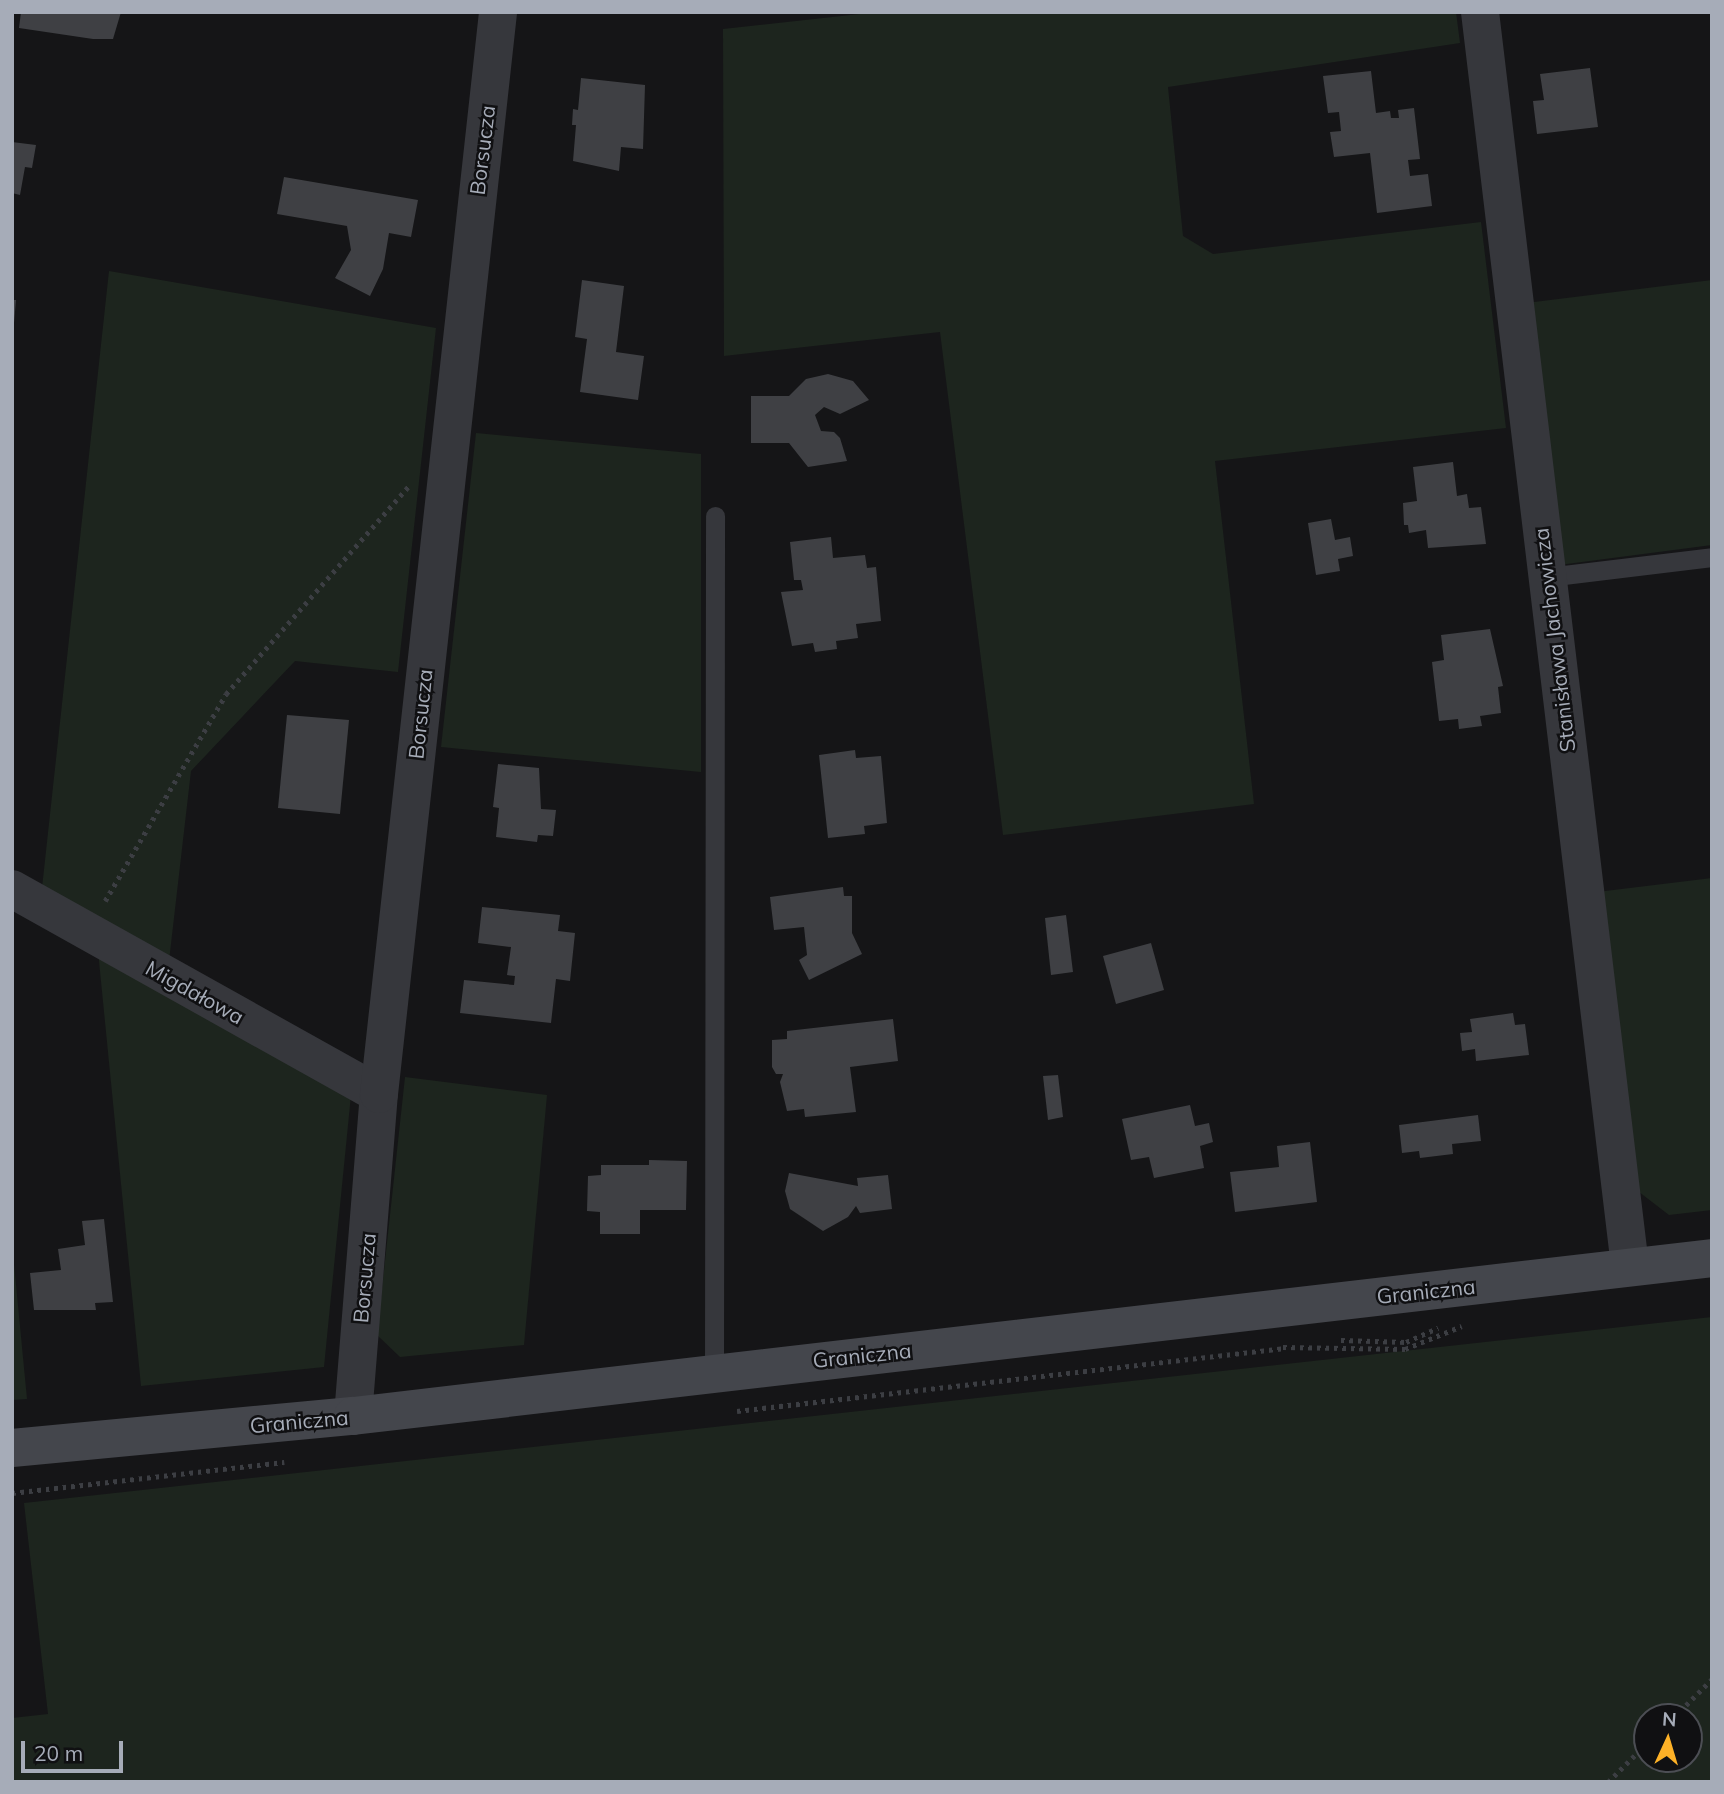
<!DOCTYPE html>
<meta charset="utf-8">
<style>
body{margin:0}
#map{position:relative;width:1724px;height:1794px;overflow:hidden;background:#151517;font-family:Mulish,sans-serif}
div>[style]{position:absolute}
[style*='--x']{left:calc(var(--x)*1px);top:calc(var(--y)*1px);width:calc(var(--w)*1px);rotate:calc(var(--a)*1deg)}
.green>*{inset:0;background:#1d251e}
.building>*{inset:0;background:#3f4044}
.path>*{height:4.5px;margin-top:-2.25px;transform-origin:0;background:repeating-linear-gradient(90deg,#3c3e43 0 3.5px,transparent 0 8.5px)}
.lane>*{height:19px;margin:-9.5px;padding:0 9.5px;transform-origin:9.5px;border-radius:9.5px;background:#36373c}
.street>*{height:38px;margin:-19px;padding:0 19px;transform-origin:19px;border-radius:19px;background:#36373c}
.secondary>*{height:38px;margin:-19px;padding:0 19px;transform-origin:19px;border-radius:19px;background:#44464c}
span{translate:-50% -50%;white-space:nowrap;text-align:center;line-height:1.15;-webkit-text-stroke:5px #101012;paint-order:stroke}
.street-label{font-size:21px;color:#a6acb8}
.frame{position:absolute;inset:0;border:14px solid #a6acb8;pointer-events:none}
.north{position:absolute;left:1633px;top:1703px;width:70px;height:70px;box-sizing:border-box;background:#101012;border:2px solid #4c4e54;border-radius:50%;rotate:4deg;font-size:19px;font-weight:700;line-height:28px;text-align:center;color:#a6acb8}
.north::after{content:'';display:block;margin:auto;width:24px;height:32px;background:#fdb127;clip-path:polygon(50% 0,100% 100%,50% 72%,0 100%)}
.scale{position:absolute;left:21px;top:1741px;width:102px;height:32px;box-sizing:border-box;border:4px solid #a6acb8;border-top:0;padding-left:9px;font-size:21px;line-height:24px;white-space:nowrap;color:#a6acb8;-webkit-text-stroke:5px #101012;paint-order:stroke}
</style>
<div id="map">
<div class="green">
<div style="clip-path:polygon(878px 12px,1456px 12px,1460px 43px,1168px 87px,1183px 236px,1213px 254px,1481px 222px,1506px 428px,1215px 461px,1254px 804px,1003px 835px,940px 332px,724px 356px,723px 29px)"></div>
<div style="clip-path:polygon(109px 271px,436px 328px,398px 672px,295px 661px,191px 771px,169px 961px,42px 888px)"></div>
<div style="clip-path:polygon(1712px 280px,1712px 545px,1559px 565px,1526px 303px)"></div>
<div style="clip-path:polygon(476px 433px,701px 454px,701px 772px,441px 747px)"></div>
<div style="clip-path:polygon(1712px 878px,1712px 1210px,1669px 1215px,1630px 1185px,1597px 892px)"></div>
<div style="clip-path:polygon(98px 951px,351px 1095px,324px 1367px,141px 1386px)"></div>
<div style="clip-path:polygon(405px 1077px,547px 1095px,524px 1345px,400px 1357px,377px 1335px)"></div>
<div style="clip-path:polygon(12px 1243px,27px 1399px,12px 1400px)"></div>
<div style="clip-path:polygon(evenodd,1712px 1317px,1712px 1782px,12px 1782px,12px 1718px,48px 1714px,24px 1503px,1712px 1317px,1647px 1717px,1689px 1717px,1689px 1759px,1647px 1759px,1647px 1717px)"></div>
</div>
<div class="building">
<div style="clip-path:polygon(21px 12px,121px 12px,113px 39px,93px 39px,19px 28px)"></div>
<div style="clip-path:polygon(1590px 68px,1598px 127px,1537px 134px,1533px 101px,1544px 100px,1540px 74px)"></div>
<div style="clip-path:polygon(1371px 71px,1376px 113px,1390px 111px,1391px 118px,1399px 118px,1398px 110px,1414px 108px,1420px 159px,1408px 160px,1410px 176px,1428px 174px,1432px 206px,1377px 213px,1370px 153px,1334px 157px,1330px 132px,1341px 131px,1339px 112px,1328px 113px,1323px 76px)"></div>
<div style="clip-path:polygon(581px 78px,645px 85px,643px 149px,621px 147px,619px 171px,573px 161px,576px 125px,572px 125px,573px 109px,578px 110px)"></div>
<div style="clip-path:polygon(12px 142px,36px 145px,32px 168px,25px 167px,20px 195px,12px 193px)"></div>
<div style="clip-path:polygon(284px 177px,418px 200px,411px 237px,389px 233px,383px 269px,370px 296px,335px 278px,351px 250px,347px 226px,277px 214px)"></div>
<div style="clip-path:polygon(582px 280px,624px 286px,616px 352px,644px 356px,638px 400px,580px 392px,587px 339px,575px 337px)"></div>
<div style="clip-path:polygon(12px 300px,16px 300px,14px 323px,12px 323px)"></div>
<div style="clip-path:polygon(828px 374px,853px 381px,869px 400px,840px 414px,824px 407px,815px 415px,821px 431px,834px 432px,840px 438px,847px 461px,808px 467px,789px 443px,751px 443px,751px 396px,789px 396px,806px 379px)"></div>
<div style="clip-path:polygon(1453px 462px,1457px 496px,1467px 494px,1469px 508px,1481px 507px,1486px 544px,1428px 548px,1426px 530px,1409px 533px,1408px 525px,1404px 525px,1403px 503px,1417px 501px,1413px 467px)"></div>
<div style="clip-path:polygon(1331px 519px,1335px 540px,1350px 537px,1353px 556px,1338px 559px,1340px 571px,1316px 575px,1308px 523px)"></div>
<div style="clip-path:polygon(831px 537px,833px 558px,865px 555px,867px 568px,876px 567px,881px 621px,856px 624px,858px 638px,836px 641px,837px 649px,815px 652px,813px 643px,792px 646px,781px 592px,803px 590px,801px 580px,794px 580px,790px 542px)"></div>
<div style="clip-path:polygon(1490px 629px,1503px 686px,1498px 687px,1501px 713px,1480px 716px,1482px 726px,1459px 729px,1458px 719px,1439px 721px,1432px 662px,1444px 660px,1441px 635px)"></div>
<div style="clip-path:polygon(287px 715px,349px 720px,340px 814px,278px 808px)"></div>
<div style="clip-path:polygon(855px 750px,856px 758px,881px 756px,887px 823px,864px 826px,865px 834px,828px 838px,819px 755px)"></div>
<div style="clip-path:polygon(498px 764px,539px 768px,541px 809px,556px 810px,553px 836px,538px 835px,537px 842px,496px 837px,499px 808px,493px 807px)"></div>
<div style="clip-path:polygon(843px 887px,844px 896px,852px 896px,852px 933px,862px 954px,809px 980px,799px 960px,807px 955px,804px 927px,774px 930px,770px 897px)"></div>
<div style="clip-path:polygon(482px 907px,560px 915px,558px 931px,575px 933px,570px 981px,556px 979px,551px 1023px,460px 1013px,464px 980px,514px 985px,515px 976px,507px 975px,511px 947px,478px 943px)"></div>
<div style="clip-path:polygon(1066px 915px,1073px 972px,1051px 975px,1045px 918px)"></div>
<div style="clip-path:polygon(1151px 943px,1164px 990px,1116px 1004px,1103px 956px)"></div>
<div style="clip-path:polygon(1513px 1013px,1515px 1025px,1525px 1024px,1529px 1055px,1476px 1061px,1475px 1049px,1462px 1051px,1460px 1033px,1472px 1032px,1470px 1019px)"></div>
<div style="clip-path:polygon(893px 1019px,898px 1061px,850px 1067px,856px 1112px,805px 1117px,804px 1109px,787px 1111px,780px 1082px,783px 1074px,776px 1074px,772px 1067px,772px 1040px,787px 1039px,787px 1031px)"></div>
<div style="clip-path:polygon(1058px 1075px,1063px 1117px,1048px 1120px,1043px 1076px)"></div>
<div style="clip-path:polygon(1190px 1105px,1195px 1126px,1209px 1123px,1213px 1142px,1200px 1146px,1204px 1168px,1154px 1178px,1149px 1157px,1131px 1160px,1122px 1119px)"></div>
<div style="clip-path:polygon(1478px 1115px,1481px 1141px,1452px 1144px,1453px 1154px,1420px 1158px,1419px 1151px,1402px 1153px,1399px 1125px)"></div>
<div style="clip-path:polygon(1310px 1142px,1317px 1202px,1235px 1212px,1230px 1172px,1279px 1167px,1277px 1146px)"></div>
<div style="clip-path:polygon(649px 1160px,687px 1161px,686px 1210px,640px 1210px,640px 1234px,600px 1234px,600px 1212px,587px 1211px,588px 1176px,601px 1175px,601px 1165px,649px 1165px)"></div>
<div style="clip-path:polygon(789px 1173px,858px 1186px,857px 1178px,888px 1175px,892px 1209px,860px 1213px,856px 1206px,848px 1217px,823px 1231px,790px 1209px,785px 1191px)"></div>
<div style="clip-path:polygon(104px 1219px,113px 1302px,95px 1303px,96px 1310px,34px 1310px,30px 1273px,61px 1270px,58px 1249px,85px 1245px,82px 1221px)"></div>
</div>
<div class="path">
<div style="--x:105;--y:901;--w:240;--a:-59.7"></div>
<div style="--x:226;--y:694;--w:276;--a:-48.7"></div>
<div style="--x:1341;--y:1340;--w:65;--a:1.8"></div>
<div style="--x:1406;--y:1342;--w:35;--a:-24"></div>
<div style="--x:1283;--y:1347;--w:122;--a:0.9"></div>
<div style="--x:1405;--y:1349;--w:61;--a:-22"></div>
<div style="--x:737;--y:1411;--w:552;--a:-6.56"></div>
<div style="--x:12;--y:1493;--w:274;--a:-6.5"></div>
<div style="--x:1674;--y:1717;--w:54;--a:-45"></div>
<div style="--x:1608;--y:1782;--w:55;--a:-45"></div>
</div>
<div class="lane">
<div style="--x:1547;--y:577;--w:166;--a:-6.9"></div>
<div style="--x:714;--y:1371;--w:855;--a:-89.93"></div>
</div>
<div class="street">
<div style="--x:1480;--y:12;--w:1264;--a:83.18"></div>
<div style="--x:12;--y:889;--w:420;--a:29.2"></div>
<div style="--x:353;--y:1416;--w:323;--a:-85.4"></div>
<div style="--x:379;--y:1094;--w:1089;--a:-83.72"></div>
</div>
<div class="secondary">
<div style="--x:12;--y:1448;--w:342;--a:-5.4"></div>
<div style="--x:353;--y:1416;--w:1368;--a:-6.63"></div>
</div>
<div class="street-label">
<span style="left:482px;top:150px;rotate:-83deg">Borsucza</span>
<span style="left:1554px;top:640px;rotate:-97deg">Stanisława Jachowicza</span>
<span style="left:420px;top:714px;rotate:-84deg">Borsucza</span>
<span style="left:195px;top:992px;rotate:29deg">Migdałowa</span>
<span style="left:364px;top:1278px;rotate:-85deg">Borsucza</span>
<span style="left:1426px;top:1291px;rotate:-6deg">Graniczna</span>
<span style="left:862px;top:1355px;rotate:-6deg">Graniczna</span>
<span style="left:299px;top:1421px;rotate:-5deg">Graniczna</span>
</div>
<div class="frame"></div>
<div class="north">N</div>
<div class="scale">20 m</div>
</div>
